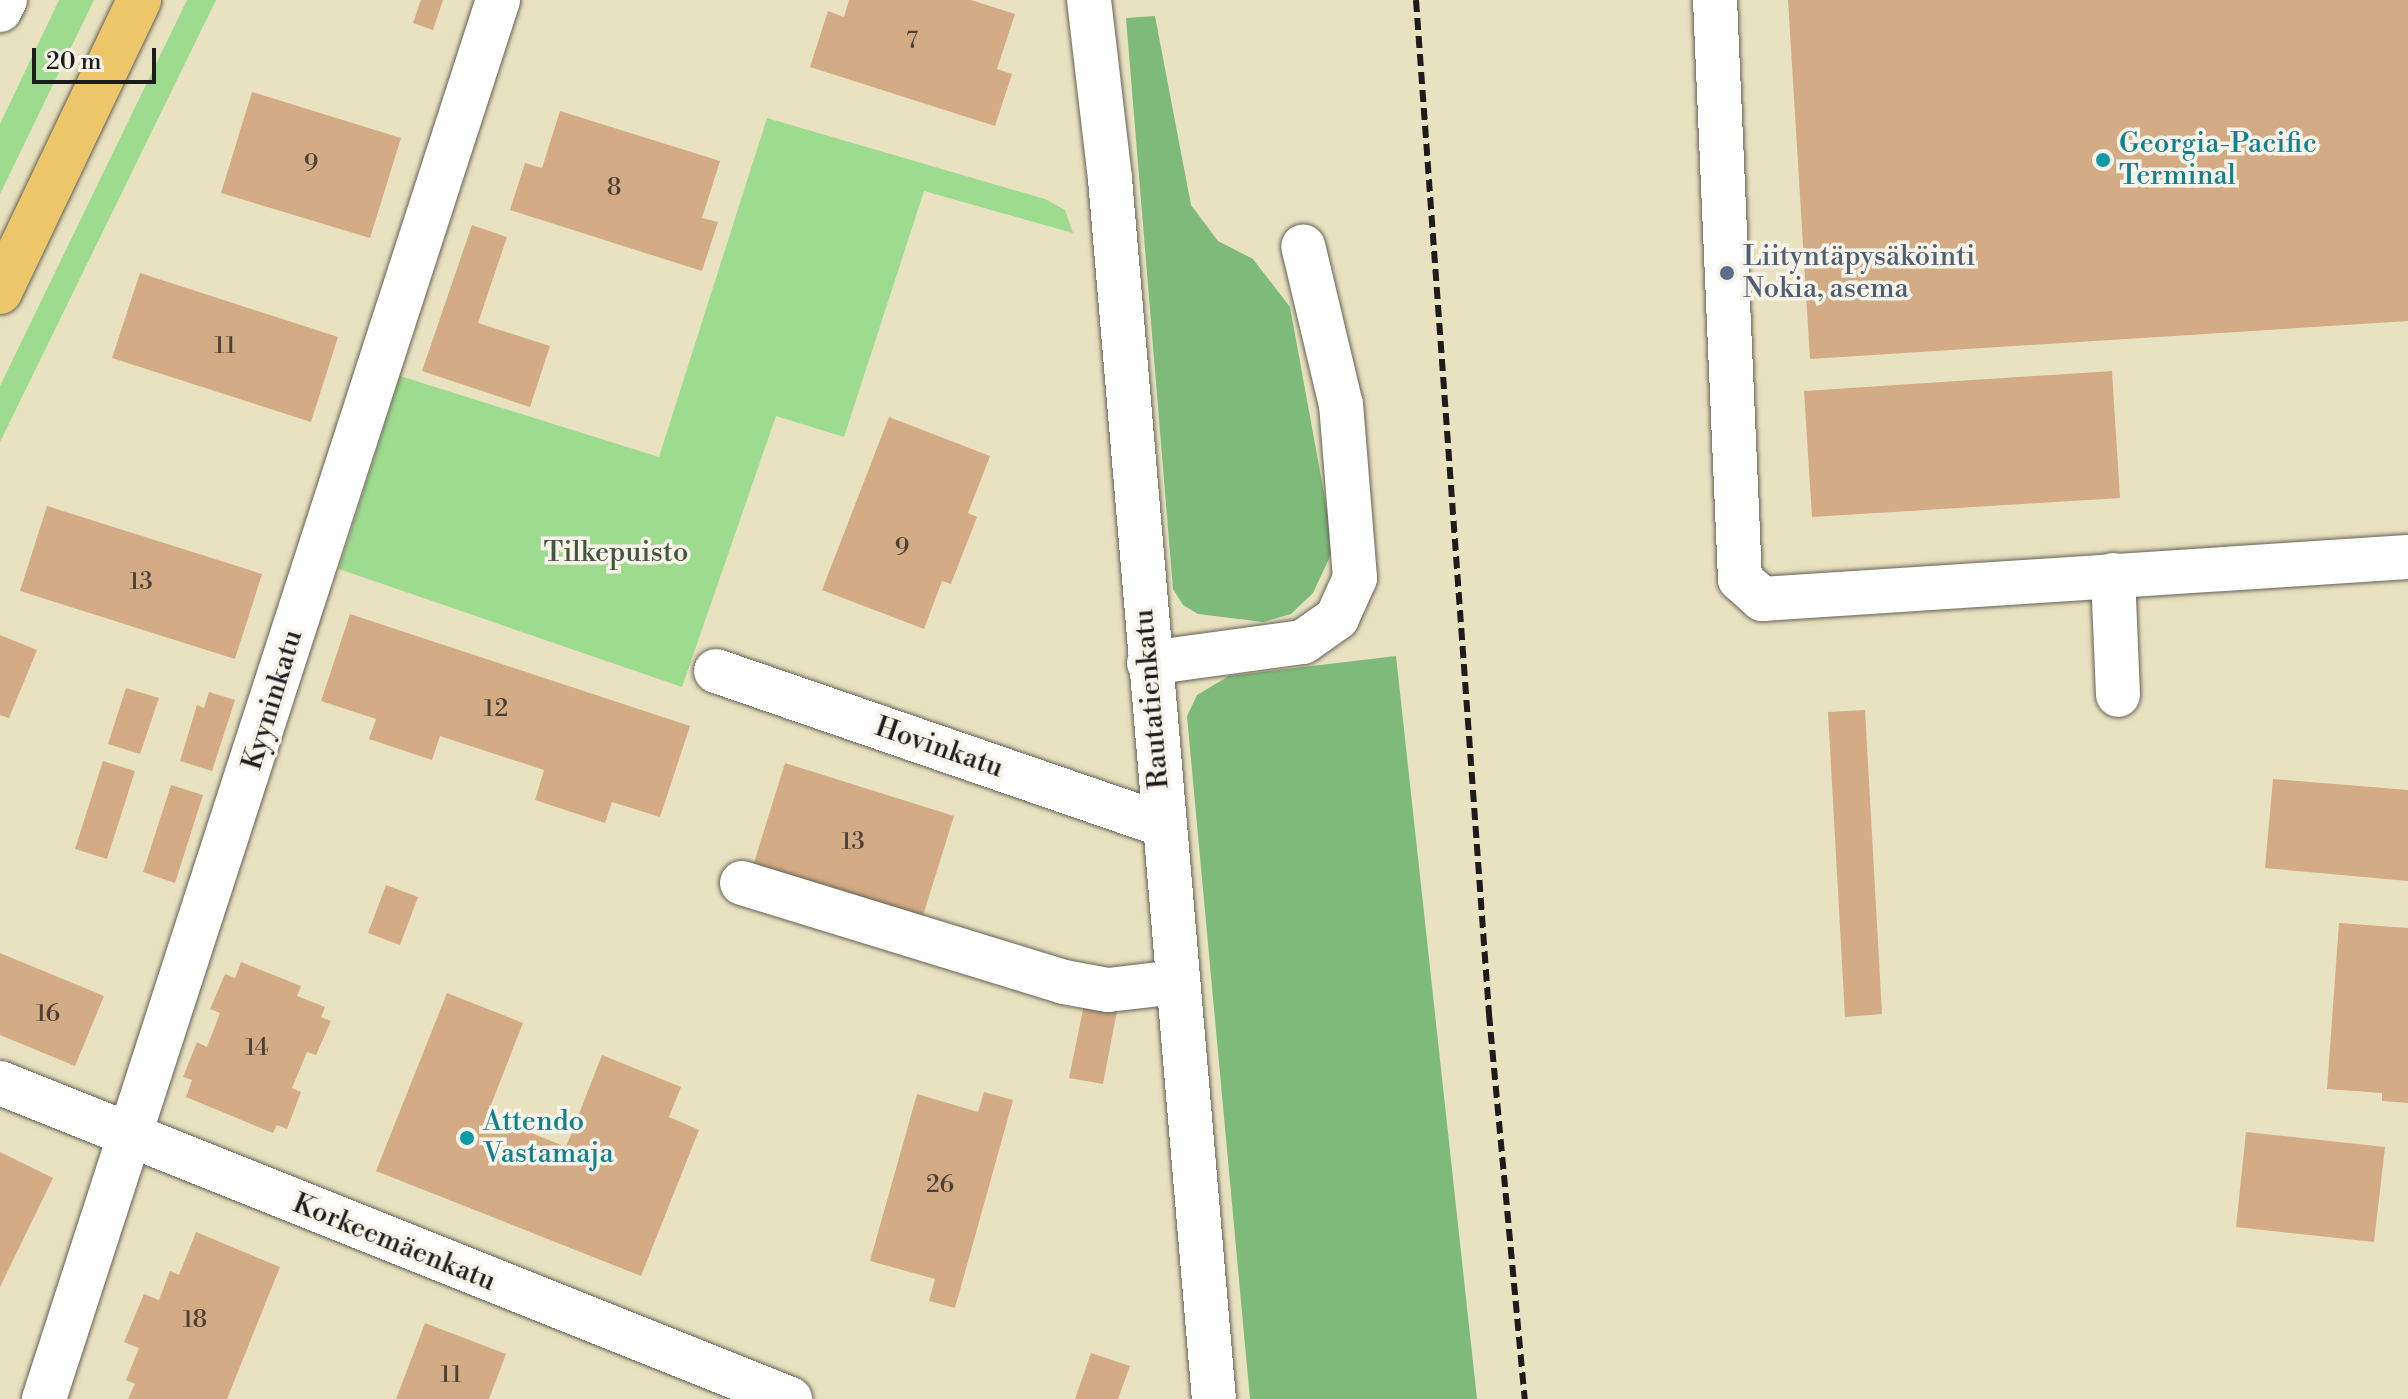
<!DOCTYPE html>
<meta charset="utf-8">
<style>
body{margin:0}
#map{position:relative;width:2408px;height:1399px;overflow:hidden;background:#e9e2c0;font-family:"Libre Bodoni",serif}
div>[style]{position:absolute}
[style*='--x']{left:calc(var(--x)*1px);top:calc(var(--y)*1px);width:calc(var(--w)*1px);rotate:calc(var(--a)*1deg)}
.green>*{inset:0;background:#9ddb8f}
.forest>*{inset:0;background:#7ebb7a}
.building>*{inset:0;background:#d3ac85}
.roads{filter:drop-shadow(0 0 2px #646155) drop-shadow(0 0 2px #646155)}
.minor>*{height:44px;margin:-22px;padding:0 22px;transform-origin:22px;border-radius:22px;background:#fff}
.major>*{height:44px;margin:-22px;padding:0 22px;transform-origin:22px;border-radius:22px;background:#ecc669}
.rail>*{height:6px;margin-top:-3px;transform-origin:0;background:repeating-linear-gradient(90deg,#1c1c1c 0 12px,transparent 0 18px)}
.dots>*{width:22px;height:22px;translate:-50% -50%;box-sizing:border-box;border:4px solid #f7f3e8;border-radius:50%}
span{translate:-50% -50%;white-space:nowrap;text-align:center;line-height:1.15;-webkit-text-stroke:7px #f7f3e8;paint-order:stroke}
.number-label{font-size:24px;color:#4a4036}
.number-label span{-webkit-text-stroke-width:0}
.culture-label{font-size:28px;color:#0d838f}
.left{translate:0 -50%;text-align:left}
.service-label{font-size:28px;color:#4e5e75}
.park-label{font-size:28px;color:#43553e}
.street-label{font-size:28px;color:#1c1c1c}
.scale{position:absolute;left:32px;top:48px;width:124px;height:36px;box-sizing:border-box;border:4px solid #1c1c1c;border-top:0;padding-left:10px;font-size:24px;line-height:28px;white-space:nowrap;color:#1c1c1c;-webkit-text-stroke:6px #f7f3e8;paint-order:stroke}
</style>
<div id="map">
<div class="green">
<div style="clip-path:polygon(59px 0,94px 0,0 194px,0 124px)"></div>
<div style="clip-path:polygon(187px 0,216px 0,0 442px,0 386px)"></div>
<div style="clip-path:polygon(767px 118px,1045px 199px,1065px 210px,1073px 233px,924px 191px,844px 437px,776px 416px,682px 687px,339px 569px,400px 376px,659px 457px)"></div>
</div>
<div class="forest">
<div style="clip-path:polygon(1155px 16px,1191px 205px,1218px 241px,1253px 259px,1290px 307px,1334px 548px,1313px 593px,1291px 614px,1263px 622px,1198px 614px,1183px 605px,1173px 589px,1126px 18px)"></div>
<div style="clip-path:polygon(1396px 656px,1477px 1399px,1250px 1399px,1187px 716px,1197px 695px,1229px 676px)"></div>
</div>
<div class="building">
<div style="clip-path:polygon(421px 0,443px 0,433px 30px,413px 23px)"></div>
<div style="clip-path:polygon(849px 0,971px 0,1015px 14px,997px 69px,1012px 74px,995px 126px,810px 67px,828px 11px,844px 17px)"></div>
<div style="clip-path:polygon(1788px 0,2408px 0,2408px 321px,1810px 359px)"></div>
<div style="clip-path:polygon(252px 92px,401px 138px,370px 238px,221px 193px)"></div>
<div style="clip-path:polygon(560px 111px,720px 161px,702px 218px,718px 222px,702px 271px,510px 210px,525px 163px,542px 168px)"></div>
<div style="clip-path:polygon(472px 225px,507px 237px,478px 323px,550px 346px,530px 407px,422px 371px)"></div>
<div style="clip-path:polygon(140px 273px,338px 337px,311px 422px,112px 358px)"></div>
<div style="clip-path:polygon(2112px 371px,2120px 498px,1812px 517px,1804px 391px)"></div>
<div style="clip-path:polygon(889px 417px,990px 456px,968px 513px,977px 517px,951px 584px,942px 581px,924px 629px,822px 590px)"></div>
<div style="clip-path:polygon(47px 506px,262px 574px,235px 659px,20px 591px)"></div>
<div style="clip-path:polygon(350px 614px,690px 726px,660px 817px,612px 802px,605px 823px,535px 800px,544px 770px,440px 736px,432px 760px,369px 739px,376px 719px,321px 701px)"></div>
<div style="clip-path:polygon(0 635px,37px 650px,9px 718px,0 715px)"></div>
<div style="clip-path:polygon(126px 688px,159px 698px,140px 754px,108px 744px)"></div>
<div style="clip-path:polygon(209px 692px,235px 700px,212px 771px,180px 761px,197px 705px,204px 708px)"></div>
<div style="clip-path:polygon(1865px 710px,1882px 1014px,1845px 1017px,1828px 712px)"></div>
<div style="clip-path:polygon(103px 761px,135px 771px,107px 859px,75px 849px)"></div>
<div style="clip-path:polygon(785px 763px,954px 816px,921px 922px,752px 869px)"></div>
<div style="clip-path:polygon(2273px 779px,2408px 790px,2408px 881px,2265px 868px)"></div>
<div style="clip-path:polygon(171px 785px,203px 795px,175px 883px,143px 872px)"></div>
<div style="clip-path:polygon(386px 885px,418px 897px,400px 945px,368px 933px)"></div>
<div style="clip-path:polygon(2339px 923px,2408px 928px,2408px 1103px,2382px 1101px,2382px 1093px,2327px 1089px)"></div>
<div style="clip-path:polygon(0 953px,104px 996px,75px 1066px,0 1035px)"></div>
<div style="clip-path:polygon(241px 962px,301px 986px,297px 996px,325px 1007px,321px 1017px,331px 1021px,316px 1055px,307px 1052px,292px 1088px,301px 1092px,287px 1129px,277px 1125px,273px 1133px,186px 1097px,192px 1080px,183px 1077px,197px 1042px,207px 1047px,220px 1013px,210px 1009px,225px 974px,235px 978px)"></div>
<div style="clip-path:polygon(447px 993px,523px 1023px,487px 1115px,566px 1147px,602px 1055px,681px 1087px,669px 1117px,699px 1130px,641px 1276px,376px 1171px)"></div>
<div style="clip-path:polygon(1085px 1000px,1118px 1006px,1103px 1084px,1069px 1078px)"></div>
<div style="clip-path:polygon(984px 1092px,1013px 1100px,955px 1308px,929px 1301px,935px 1279px,870px 1261px,917px 1094px,978px 1112px)"></div>
<div style="clip-path:polygon(2246px 1132px,2385px 1147px,2374px 1242px,2236px 1227px)"></div>
<div style="clip-path:polygon(0 1152px,53px 1178px,0 1287px)"></div>
<div style="clip-path:polygon(196px 1232px,280px 1267px,227px 1399px,128px 1399px,135px 1384px,126px 1380px,139px 1348px,124px 1342px,144px 1294px,159px 1300px,170px 1271px,179px 1275px)"></div>
<div style="clip-path:polygon(425px 1323px,506px 1354px,489px 1399px,396px 1399px)"></div>
<div style="clip-path:polygon(1091px 1353px,1130px 1366px,1118px 1399px,1075px 1399px)"></div>
</div>
<div class="roads">
<div class="minor">
<div style="--x:1089;--y:0;--w:180;--a:83.3"></div>
<div style="--x:1110;--y:179;--w:1224;--a:85.13"></div>
<div style="--x:1715;--y:0;--w:580;--a:87.53"></div>
<div style="--x:1740;--y:579;--w:30;--a:42"></div>
<div style="--x:1762;--y:599;--w:647;--a:-3.72"></div>
<div style="--x:0;--y:10;--w:11;--a:-63"></div>
<div style="--x:2113;--y:575;--w:120;--a:87.6"></div>
<div style="--x:1149;--y:663;--w:155;--a:-7.8"></div>
<div style="--x:1303;--y:642;--w:42;--a:-35.2"></div>
<div style="--x:1337;--y:618;--w:44;--a:-65.8"></div>
<div style="--x:1355;--y:578;--w:174;--a:-94.6"></div>
<div style="--x:1341;--y:405;--w:163;--a:-103.4"></div>
<div style="--x:716;--y:671;--w:472;--a:19"></div>
<div style="--x:742;--y:883;--w:337;--a:17.1"></div>
<div style="--x:1064;--y:982;--w:45;--a:10.3"></div>
<div style="--x:1108;--y:990;--w:68;--a:-6.7"></div>
<div style="--x:0;--y:1083;--w:851;--a:21.8"></div>
<div style="--x:44;--y:1399;--w:1471;--a:-72.02"></div>
</div>
<div class="major">
<div style="--x:0;--y:292;--w:323;--a:-64.5"></div>
</div>
</div>
<div class="rail">
<div style="--x:1416;--y:0;--w:1017;--a:85.88"></div>
<div style="--x:1489;--y:1014;--w:387;--a:84.7"></div>
</div>
<div class="dots">
<div style="left:2103px;top:160px;background:#0f9aa8"></div>
<div style="left:1727px;top:273px;background:#5c6f8a"></div>
<div style="left:467px;top:1138px;background:#0f9aa8"></div>
</div>
<div class="number-label">
<span style="left:912px;top:42px">7</span>
<span style="left:311px;top:165px">9</span>
<span style="left:614px;top:189px">8</span>
<span style="left:225px;top:347px">11</span>
<span style="left:902px;top:549px">9</span>
<span style="left:141px;top:583px">13</span>
<span style="left:496px;top:710px">12</span>
<span style="left:853px;top:843px">13</span>
<span style="left:48px;top:1015px">16</span>
<span style="left:257px;top:1049px">14</span>
<span style="left:940px;top:1186px">26</span>
<span style="left:195px;top:1321px">18</span>
<span style="left:451px;top:1376px">11</span>
</div>
<div class="culture-label">
<span class="left" style="left:2119px;top:160px">Georgia-Pacific<br>Terminal</span>
<span class="left" style="left:483px;top:1138px">Attendo<br>Vastamaja</span>
</div>
<div class="service-label">
<span class="left" style="left:1743px;top:273px">Liityntäpysäköinti<br>Nokia, asema</span>
</div>
<div class="park-label">
<span style="left:616px;top:553px">Tilkepuisto</span>
</div>
<div class="street-label">
<span style="left:1152px;top:699px;rotate:-95deg">Rautatienkatu</span>
<span style="left:273px;top:700px;rotate:-73deg">Kyyninkatu</span>
<span style="left:939px;top:748px;rotate:19deg">Hovinkatu</span>
<span style="left:394px;top:1243px;rotate:22deg">Korkeemäenkatu</span>
</div>
<div class="scale">20 m</div>
</div>
